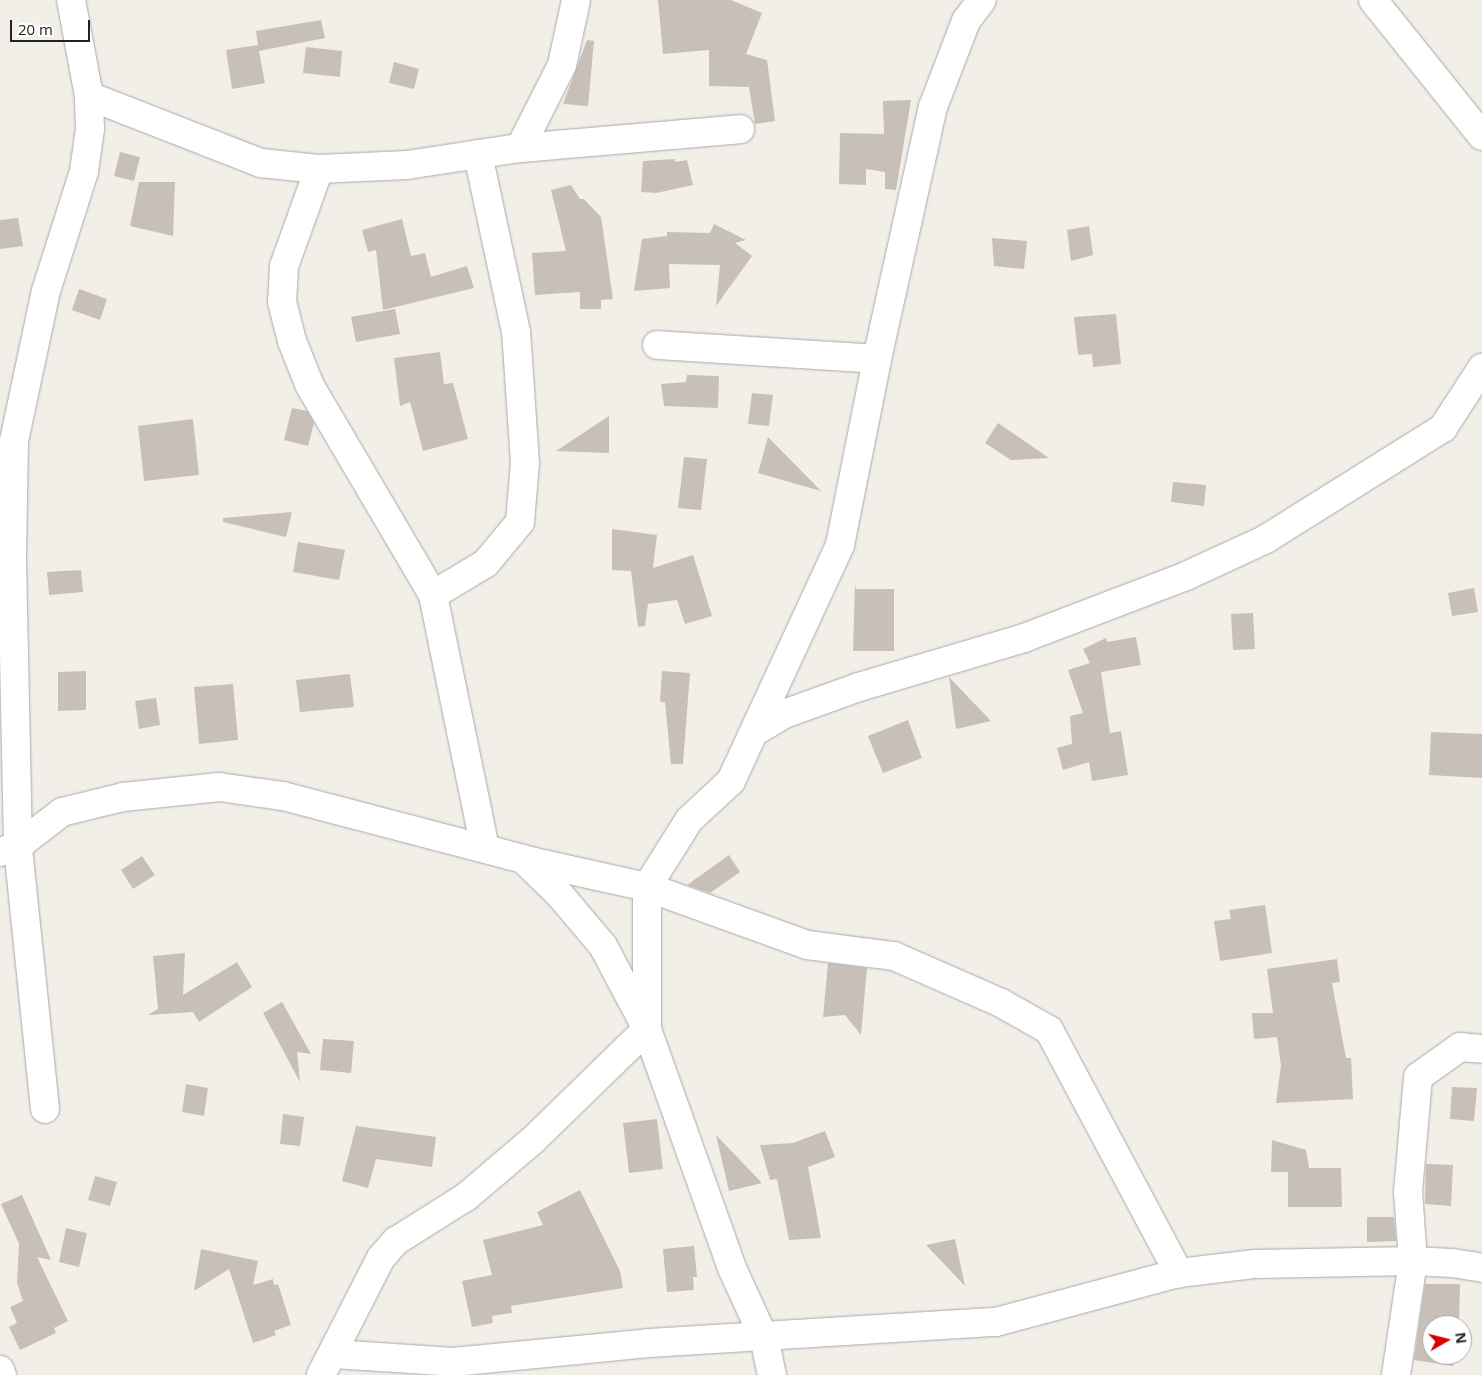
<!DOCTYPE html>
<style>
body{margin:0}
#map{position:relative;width:1482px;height:1375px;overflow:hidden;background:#f2efe9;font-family:"Open Sans",sans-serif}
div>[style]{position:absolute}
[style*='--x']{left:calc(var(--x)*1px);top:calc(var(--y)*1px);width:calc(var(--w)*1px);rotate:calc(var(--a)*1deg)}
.building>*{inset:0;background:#c7bfb8}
.roads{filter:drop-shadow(0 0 1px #a9a9a9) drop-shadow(0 0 1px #a9a9a9)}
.street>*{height:28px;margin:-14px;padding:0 14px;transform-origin:14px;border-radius:14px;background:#fff}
span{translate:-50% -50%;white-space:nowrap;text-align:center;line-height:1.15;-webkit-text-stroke:4px #fff;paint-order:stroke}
.north{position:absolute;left:1422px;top:1315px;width:50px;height:50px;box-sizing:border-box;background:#fff;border:1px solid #a7a7a7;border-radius:50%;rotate:82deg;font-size:14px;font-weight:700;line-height:20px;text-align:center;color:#222}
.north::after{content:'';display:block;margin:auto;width:18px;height:22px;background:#d40000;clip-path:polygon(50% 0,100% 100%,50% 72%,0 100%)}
.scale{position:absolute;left:10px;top:20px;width:80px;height:22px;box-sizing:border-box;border:2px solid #222;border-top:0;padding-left:6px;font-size:15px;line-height:18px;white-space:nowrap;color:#222;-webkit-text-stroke:4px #fff;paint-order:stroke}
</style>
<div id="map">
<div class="building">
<div style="clip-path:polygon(658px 0,731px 0,762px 13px,746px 54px,767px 60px,775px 121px,755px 124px,749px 87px,709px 86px,709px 50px,663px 54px)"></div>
<div style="clip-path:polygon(321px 20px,325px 38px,259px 51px,265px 83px,232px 89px,226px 50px,258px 45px,256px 31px)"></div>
<div style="clip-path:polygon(587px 40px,594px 41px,588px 106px,563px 104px)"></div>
<div style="clip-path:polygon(306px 47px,342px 51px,340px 77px,303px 73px)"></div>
<div style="clip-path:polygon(394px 62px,419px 69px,414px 89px,389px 83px)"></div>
<div style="clip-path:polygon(911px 100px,896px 190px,885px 189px,885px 172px,866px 169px,866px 185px,839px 184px,840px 133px,884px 134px,883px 101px)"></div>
<div style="clip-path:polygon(120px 152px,140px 157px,134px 181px,114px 176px)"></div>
<div style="clip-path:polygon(675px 159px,675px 162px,687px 160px,693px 185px,656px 193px,641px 192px,643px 161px)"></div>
<div style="clip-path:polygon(139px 182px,175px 182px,173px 236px,130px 226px)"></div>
<div style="clip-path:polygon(571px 185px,580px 199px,584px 199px,601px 217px,613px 299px,601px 300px,601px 309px,580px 309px,580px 292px,535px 295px,532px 253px,566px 251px,551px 190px)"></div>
<div style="clip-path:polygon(18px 218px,23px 246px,0 249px,0 220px)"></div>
<div style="clip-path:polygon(402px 219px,411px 256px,425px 253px,431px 277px,467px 266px,474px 288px,383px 310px,376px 250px,368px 252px,362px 230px)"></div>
<div style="clip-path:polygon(714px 224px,746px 240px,735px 243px,752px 256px,716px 306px,720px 265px,669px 264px,670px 288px,634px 291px,642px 239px,667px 236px,667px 232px,710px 233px)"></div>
<div style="clip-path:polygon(1089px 226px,1093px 255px,1071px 261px,1067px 230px)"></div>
<div style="clip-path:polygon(992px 238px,1027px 241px,1024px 269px,994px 266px)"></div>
<div style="clip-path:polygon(79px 289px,107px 299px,100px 320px,72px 310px)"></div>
<div style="clip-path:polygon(395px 309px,400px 334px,356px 342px,351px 317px)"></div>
<div style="clip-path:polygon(1116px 314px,1121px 364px,1093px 367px,1092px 354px,1078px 355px,1074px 317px)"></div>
<div style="clip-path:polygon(440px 352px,444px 384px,453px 383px,468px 439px,423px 451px,410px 402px,400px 406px,394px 358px)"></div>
<div style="clip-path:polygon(687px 375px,719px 376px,718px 408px,664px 406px,661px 384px,686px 382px)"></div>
<div style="clip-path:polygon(752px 393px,773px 395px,769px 426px,748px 424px)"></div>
<div style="clip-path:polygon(292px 408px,307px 411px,314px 423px,308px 446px,284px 440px)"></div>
<div style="clip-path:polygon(609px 416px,609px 453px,556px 451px)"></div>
<div style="clip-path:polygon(193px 419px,199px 475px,144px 481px,138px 426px)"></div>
<div style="clip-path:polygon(998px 423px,1049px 458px,1011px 460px,985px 443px)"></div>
<div style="clip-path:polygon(768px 437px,821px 491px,758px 473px)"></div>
<div style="clip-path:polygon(684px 457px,707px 459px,701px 510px,678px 508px)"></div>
<div style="clip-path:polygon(1173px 482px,1206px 485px,1204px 506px,1171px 502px)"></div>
<div style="clip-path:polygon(292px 512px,286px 537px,223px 522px,223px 518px)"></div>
<div style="clip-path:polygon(612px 529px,657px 535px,653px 568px,693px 555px,712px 616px,685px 624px,677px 600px,648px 604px,645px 626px,638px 627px,631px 571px,612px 570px)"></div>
<div style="clip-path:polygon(298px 542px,345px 550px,339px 580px,293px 572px)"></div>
<div style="clip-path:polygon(81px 570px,83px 592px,49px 595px,47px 572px)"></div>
<div style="clip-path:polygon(855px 584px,856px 589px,894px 589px,894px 651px,853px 651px)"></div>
<div style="clip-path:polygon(1474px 588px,1478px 612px,1452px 616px,1448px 593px)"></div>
<div style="clip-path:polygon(1253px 613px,1255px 649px,1233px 650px,1231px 614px)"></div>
<div style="clip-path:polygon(1136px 637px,1141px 665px,1101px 672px,1110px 733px,1121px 731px,1128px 775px,1092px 781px,1089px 762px,1063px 770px,1057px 748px,1072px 744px,1070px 716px,1083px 713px,1068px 670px,1090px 663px,1083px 649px,1106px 638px,1107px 642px)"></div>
<div style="clip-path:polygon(86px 671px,86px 710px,58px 711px,58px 672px)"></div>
<div style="clip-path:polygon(662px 671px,690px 673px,683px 764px,671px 764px,665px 702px,660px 702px)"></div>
<div style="clip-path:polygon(350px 674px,354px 707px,300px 712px,296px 680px)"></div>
<div style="clip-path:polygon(949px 677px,991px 721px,956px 729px)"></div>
<div style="clip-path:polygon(233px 684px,238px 740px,199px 744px,194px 687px)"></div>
<div style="clip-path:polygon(156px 698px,160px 725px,139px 729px,135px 701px)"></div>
<div style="clip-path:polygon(908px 720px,922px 758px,883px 773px,868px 736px)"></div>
<div style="clip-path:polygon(1431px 732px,1482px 734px,1482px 778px,1429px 775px)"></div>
<div style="clip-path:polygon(729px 855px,740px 872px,710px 893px,687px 885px)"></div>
<div style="clip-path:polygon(142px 856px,155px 875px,133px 889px,121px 870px)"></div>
<div style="clip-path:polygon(1265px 905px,1272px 953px,1220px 961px,1214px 921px,1231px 919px,1229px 910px)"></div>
<div style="clip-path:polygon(185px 953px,183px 995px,237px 962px,252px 987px,199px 1022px,193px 1012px,148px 1015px,158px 1009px,153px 956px)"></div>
<div style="clip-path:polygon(1337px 959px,1340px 982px,1332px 983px,1346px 1058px,1351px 1058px,1353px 1099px,1276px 1103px,1281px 1065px,1277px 1037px,1254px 1039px,1252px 1013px,1273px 1013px,1267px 969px)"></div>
<div style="clip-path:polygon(828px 963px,867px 968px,861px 1035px,845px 1015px,823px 1017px)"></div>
<div style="clip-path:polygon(282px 1002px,311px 1054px,297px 1052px,300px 1082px,263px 1013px)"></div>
<div style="clip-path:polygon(323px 1039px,354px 1041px,351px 1073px,320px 1070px)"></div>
<div style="clip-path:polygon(186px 1084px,208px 1088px,204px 1116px,182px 1112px)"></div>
<div style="clip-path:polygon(1452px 1087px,1477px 1088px,1474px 1121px,1450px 1119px)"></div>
<div style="clip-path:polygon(283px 1114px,304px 1117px,300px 1146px,280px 1144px)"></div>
<div style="clip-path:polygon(657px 1119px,663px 1169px,629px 1173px,623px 1123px)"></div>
<div style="clip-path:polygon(356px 1126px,436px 1137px,432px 1167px,376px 1159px,368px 1188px,342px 1181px)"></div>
<div style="clip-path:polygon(825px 1131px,835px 1157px,808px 1167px,821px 1238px,789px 1240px,777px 1179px,770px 1180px,760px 1145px,793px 1143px)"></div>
<div style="clip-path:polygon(716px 1135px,762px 1183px,729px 1191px)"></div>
<div style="clip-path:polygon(1272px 1140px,1306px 1150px,1309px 1168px,1341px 1168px,1342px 1207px,1288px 1207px,1288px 1172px,1271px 1172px)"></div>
<div style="clip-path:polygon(1426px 1164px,1453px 1165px,1451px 1206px,1425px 1204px)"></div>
<div style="clip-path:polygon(95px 1176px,117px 1182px,110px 1206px,88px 1200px)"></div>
<div style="clip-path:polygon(580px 1190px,620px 1271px,623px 1288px,511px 1306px,512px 1313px,492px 1316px,493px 1323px,472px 1327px,462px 1281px,492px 1275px,483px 1240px,543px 1225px,537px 1212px)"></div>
<div style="clip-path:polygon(22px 1195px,51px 1260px,37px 1257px,68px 1321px,54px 1328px,56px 1333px,20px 1350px,9px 1327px,17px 1323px,10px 1307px,23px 1301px,17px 1283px,19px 1244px,1px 1204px)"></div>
<div style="clip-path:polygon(1367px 1217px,1394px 1217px,1396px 1241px,1367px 1242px)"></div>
<div style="clip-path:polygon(66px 1228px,87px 1233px,79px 1267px,59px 1262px)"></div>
<div style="clip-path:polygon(955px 1239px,965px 1286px,926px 1245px)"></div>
<div style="clip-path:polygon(694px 1246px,697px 1277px,693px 1277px,694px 1290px,667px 1292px,663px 1249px)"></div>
<div style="clip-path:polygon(201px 1249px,258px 1261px,253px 1285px,273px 1279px,274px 1285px,278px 1284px,291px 1325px,274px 1331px,276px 1335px,253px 1343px,229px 1269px,194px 1291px)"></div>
<div style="clip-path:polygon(1425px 1284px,1460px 1284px,1459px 1325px,1432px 1325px,1432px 1355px,1455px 1355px,1453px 1366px,1414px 1360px)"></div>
</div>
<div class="roads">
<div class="street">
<div style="--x:1373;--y:0;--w:174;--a:51.3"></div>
<div style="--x:89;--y:96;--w:185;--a:21.3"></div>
<div style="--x:261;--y:163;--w:58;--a:5.9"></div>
<div style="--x:319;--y:169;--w:88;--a:-2.6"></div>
<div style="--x:407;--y:165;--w:114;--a:-8.6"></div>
<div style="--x:520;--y:148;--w:93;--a:-63.2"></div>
<div style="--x:562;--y:65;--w:66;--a:-77.8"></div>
<div style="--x:520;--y:148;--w:221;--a:-4.9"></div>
<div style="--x:319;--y:169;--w:103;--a:109.8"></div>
<div style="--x:284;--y:266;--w:36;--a:93"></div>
<div style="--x:282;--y:302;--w:40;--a:75.6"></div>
<div style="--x:292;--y:341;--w:48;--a:68.2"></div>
<div style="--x:310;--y:386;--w:243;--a:59.5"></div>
<div style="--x:433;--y:595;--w:259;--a:78.4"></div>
<div style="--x:657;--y:345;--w:220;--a:3.6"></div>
<div style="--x:433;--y:595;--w:62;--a:-31.1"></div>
<div style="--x:486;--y:563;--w:53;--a:-50.3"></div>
<div style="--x:520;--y:522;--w:59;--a:-85.2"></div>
<div style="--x:525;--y:463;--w:131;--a:-93.9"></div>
<div style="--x:516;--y:332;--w:182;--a:-102.1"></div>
<div style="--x:756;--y:731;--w:33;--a:-31"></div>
<div style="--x:784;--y:714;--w:80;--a:-19.8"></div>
<div style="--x:859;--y:687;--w:172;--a:-16.5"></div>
<div style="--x:1024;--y:638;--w:173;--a:-20.9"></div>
<div style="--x:1186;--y:576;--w:88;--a:-24.8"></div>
<div style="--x:1266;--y:539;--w:209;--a:-32.1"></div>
<div style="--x:1443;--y:428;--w:72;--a:-57"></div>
<div style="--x:0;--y:852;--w:19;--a:-18"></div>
<div style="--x:18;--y:846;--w:56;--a:-37.7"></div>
<div style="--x:62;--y:812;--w:63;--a:-13.8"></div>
<div style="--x:123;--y:797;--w:97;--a:-5.9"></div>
<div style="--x:219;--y:787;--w:65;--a:8"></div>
<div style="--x:283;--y:796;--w:260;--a:14.7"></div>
<div style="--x:534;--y:862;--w:116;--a:12.5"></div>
<div style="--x:647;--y:887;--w:170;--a:19.9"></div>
<div style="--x:807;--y:945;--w:88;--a:7.2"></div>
<div style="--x:894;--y:956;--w:117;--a:23.7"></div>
<div style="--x:1001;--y:1003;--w:55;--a:29.4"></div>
<div style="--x:1049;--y:1030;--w:276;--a:61.9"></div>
<div style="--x:45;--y:1109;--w:264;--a:-95.9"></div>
<div style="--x:18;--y:846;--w:289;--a:-91.2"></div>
<div style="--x:12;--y:557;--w:116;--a:-89"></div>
<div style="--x:14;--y:441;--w:153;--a:-78"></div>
<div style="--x:46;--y:291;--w:126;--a:-72.4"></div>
<div style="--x:84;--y:171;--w:42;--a:-81.9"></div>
<div style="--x:90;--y:129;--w:33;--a:-92"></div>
<div style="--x:89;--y:96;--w:98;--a:-100.6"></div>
<div style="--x:334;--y:1354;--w:119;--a:3.8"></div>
<div style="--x:453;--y:1362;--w:197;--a:-5.5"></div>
<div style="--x:649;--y:1343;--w:348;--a:-3.5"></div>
<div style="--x:996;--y:1322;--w:189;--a:-15"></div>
<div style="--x:1179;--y:1273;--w:77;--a:-6.8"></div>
<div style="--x:1255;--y:1264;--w:158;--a:-1.1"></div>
<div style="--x:1413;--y:1261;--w:39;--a:3"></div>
<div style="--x:1452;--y:1263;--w:30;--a:9"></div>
<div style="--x:0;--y:1370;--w:5;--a:68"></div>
<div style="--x:321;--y:1375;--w:131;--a:-62.9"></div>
<div style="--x:381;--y:1258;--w:23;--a:-49"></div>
<div style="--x:396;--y:1241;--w:83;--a:-32.2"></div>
<div style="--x:466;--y:1197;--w:88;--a:-40.4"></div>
<div style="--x:533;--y:1140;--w:159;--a:-44.2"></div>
<div style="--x:647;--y:1029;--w:94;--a:-117.9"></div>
<div style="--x:603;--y:946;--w:67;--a:-130.1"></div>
<div style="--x:560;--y:895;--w:52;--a:-135.8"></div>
<div style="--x:772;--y:1375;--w:38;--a:-102"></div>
<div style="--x:764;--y:1338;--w:77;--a:-114.6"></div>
<div style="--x:732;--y:1268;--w:254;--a:-109.6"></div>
<div style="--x:647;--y:1029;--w:142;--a:-90"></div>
<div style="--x:647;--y:887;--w:79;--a:-57.9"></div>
<div style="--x:689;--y:820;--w:57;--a:-42.9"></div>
<div style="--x:731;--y:781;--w:260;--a:-65.2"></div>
<div style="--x:840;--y:545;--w:190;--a:-78.7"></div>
<div style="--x:877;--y:359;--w:258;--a:-77.5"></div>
<div style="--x:933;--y:107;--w:92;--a:-69"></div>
<div style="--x:966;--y:21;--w:26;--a:-53"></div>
<div style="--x:1396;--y:1375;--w:115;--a:-81.5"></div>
<div style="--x:1413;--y:1261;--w:69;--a:-94.1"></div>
<div style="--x:1408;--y:1192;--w:115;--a:-85"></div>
<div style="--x:1418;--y:1077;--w:52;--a:-35.5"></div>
<div style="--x:1460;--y:1047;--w:22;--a:5"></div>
</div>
</div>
<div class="north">N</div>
<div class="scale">20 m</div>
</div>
